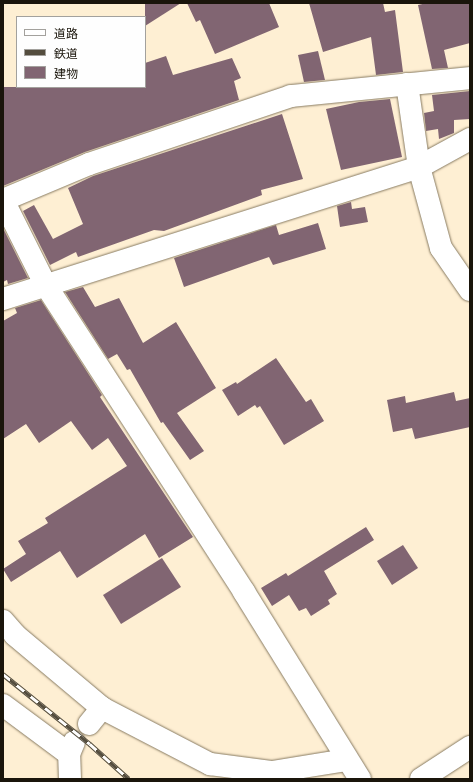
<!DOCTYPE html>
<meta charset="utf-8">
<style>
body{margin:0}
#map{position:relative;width:473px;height:782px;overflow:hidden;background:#feefd3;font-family:"Alegreya Sans","Noto Sans JP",sans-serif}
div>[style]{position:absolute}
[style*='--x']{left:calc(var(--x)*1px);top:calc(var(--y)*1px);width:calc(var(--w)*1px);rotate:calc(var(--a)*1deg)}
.building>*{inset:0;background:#816572}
.roads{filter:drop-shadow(0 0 1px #887b62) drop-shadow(0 0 1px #887b62)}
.street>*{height:22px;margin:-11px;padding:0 11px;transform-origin:11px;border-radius:11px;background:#fff}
.rail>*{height:4.5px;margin-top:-2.25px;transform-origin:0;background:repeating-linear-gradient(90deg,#fefefe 0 9px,#544d3e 0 18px);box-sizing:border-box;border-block:1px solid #544d3e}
span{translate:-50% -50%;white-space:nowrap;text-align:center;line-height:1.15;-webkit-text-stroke:3.5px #fefefe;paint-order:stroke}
.frame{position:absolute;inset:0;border:4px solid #1a150b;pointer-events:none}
.legend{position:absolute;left:16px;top:16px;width:130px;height:72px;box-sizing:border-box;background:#fefefe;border:1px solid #a3a19d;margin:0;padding:5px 7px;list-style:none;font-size:12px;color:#1a150b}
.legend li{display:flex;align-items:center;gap:8px;height:20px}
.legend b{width:20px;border:1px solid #a3a19d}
</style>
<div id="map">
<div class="building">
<div style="clip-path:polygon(145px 3px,181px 3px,145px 26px)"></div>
<div style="clip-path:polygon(187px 3px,269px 3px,279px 27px,215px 54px,200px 20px,196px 22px)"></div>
<div style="clip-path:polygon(309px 3px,383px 3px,385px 12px,395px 10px,403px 72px,376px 75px,371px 37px,323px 52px)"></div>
<div style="clip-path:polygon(427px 3px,470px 3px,470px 43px,444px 50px,448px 68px,432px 69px,418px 5px)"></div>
<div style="clip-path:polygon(318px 51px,325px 80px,304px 82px,298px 55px)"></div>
<div style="clip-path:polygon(166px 56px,173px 75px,232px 58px,241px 78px,234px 81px,239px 100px,85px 152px,3px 186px,3px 87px,145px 87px,145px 63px)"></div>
<div style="clip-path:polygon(470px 91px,470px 119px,454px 120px,454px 133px,439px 139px,438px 129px,426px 131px,424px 113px,434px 111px,432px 95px)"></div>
<div style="clip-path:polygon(390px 99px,402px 157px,341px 170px,326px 109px,359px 102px)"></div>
<div style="clip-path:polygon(282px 114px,303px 179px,261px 190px,262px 195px,164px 231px,154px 230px,78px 257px,76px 252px,50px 265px,23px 211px,34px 205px,53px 239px,83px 224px,68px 188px,93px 176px)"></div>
<div style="clip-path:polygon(351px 202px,352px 209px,365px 207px,368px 222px,340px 227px,337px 206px)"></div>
<div style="clip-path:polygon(318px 223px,326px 249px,273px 265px,269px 257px,184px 287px,174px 258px,276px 225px,279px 235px)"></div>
<div style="clip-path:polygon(3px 228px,28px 278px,8px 284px,7px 280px,3px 282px)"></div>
<div style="clip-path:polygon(83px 287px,95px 307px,119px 298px,143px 343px,176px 322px,216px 388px,177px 413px,204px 451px,190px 460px,163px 422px,161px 423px,130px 369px,127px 370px,117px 354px,108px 359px,65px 292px)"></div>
<div style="clip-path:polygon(41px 300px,102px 395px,100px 397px,193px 537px,159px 558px,145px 534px,77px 578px,60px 551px,11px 582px,3px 569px,26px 554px,18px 541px,48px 523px,45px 518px,127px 466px,108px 438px,92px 450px,71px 421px,39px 443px,26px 424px,3px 439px,3px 321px,17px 313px,15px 308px)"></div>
<div style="clip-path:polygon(276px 358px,306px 402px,311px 399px,324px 421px,284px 445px,260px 406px,257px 408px,255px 405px,238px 416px,222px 390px,236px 382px,237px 384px)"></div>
<div style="clip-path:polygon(454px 392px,456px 401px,470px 398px,470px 427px,415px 439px,412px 428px,393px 432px,387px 400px,405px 396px,406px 403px)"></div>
<div style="clip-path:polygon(366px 527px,374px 540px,324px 571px,337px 594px,328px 600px,330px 604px,311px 616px,306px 608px,299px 611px,289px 595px,272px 606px,261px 588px,286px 573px,288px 576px)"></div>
<div style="clip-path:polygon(403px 545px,418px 568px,392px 585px,377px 561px)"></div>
<div style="clip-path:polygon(162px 558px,181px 587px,121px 624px,103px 595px)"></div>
</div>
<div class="roads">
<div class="street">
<div style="--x:407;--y:84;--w:84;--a:81.8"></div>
<div style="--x:419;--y:167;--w:84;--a:74.8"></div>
<div style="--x:441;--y:248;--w:51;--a:55.4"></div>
<div style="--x:3;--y:200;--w:94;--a:63.4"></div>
<div style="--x:45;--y:284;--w:367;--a:57.1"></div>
<div style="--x:244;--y:592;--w:220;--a:58.2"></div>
<div style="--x:3;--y:200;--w:93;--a:-22.7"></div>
<div style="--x:89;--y:164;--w:213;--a:-18.6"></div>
<div style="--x:291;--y:96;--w:180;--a:-5.7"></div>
<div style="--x:3;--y:299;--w:436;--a:-17.6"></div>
<div style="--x:419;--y:167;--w:58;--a:-28.8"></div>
<div style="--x:3;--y:621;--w:18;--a:49"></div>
<div style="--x:15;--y:635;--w:114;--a:40"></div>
<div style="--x:102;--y:708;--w:122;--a:27.4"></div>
<div style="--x:210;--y:764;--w:63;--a:7.4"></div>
<div style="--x:272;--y:772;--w:76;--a:-9.1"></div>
<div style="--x:3;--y:705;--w:82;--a:36.6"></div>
<div style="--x:89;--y:724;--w:21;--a:-51"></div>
<div style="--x:70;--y:779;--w:25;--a:-92"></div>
<div style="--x:69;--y:754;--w:13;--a:-67"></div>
<div style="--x:421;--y:779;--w:59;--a:-33.1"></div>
</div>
</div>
<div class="rail">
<div style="--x:3;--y:674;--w:112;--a:38.8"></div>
<div style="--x:90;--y:744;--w:52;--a:41.9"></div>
</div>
<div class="frame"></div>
<ul class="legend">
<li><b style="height:5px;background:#fff"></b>道路</li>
<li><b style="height:5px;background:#544d3e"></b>鉄道</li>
<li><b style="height:11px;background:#816572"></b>建物</li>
</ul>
</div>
